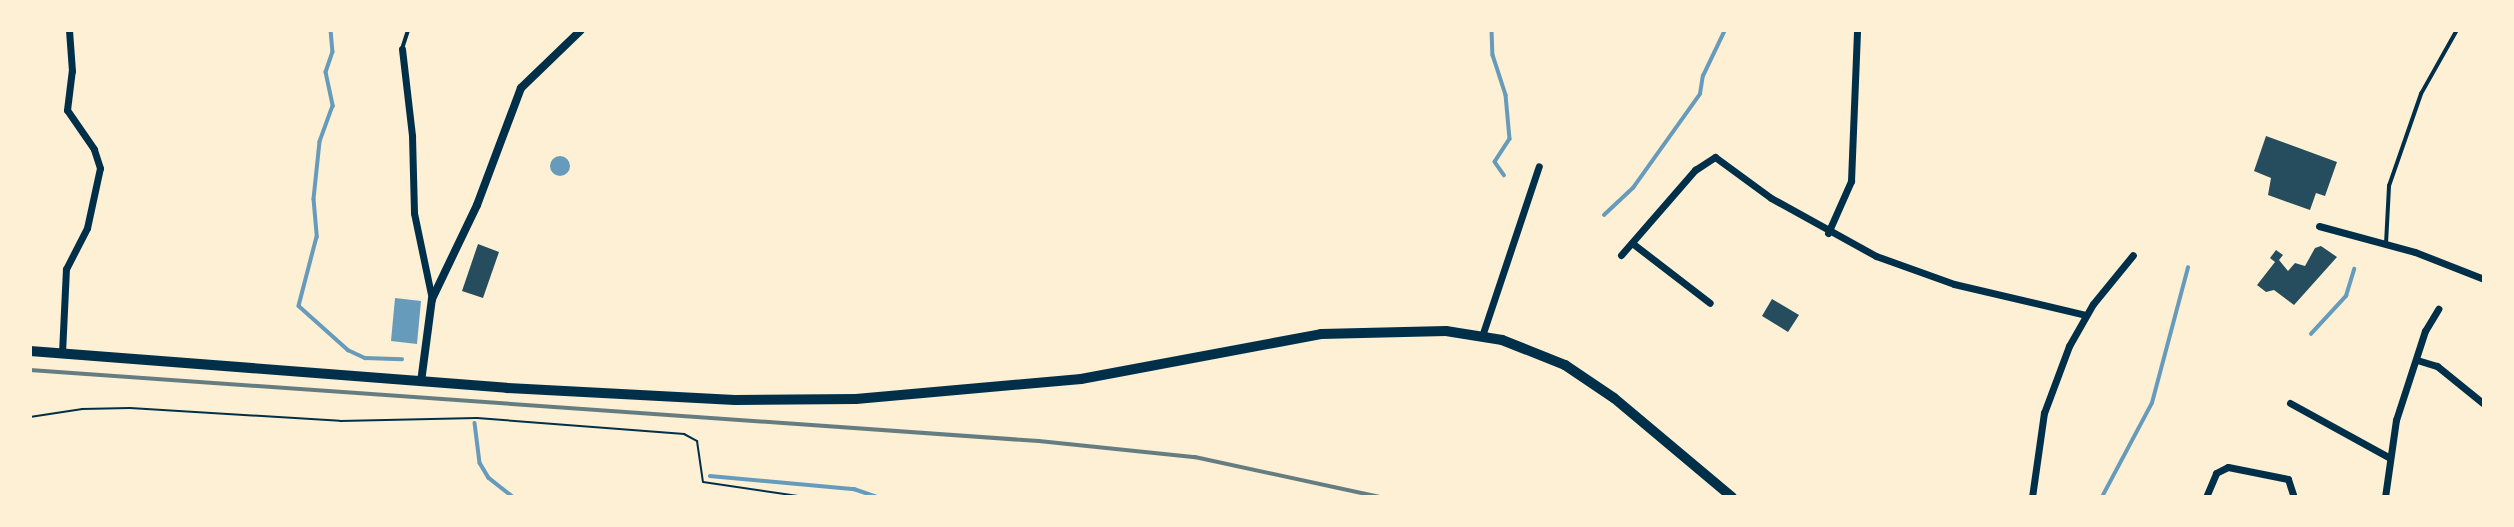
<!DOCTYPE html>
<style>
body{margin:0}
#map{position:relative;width:2514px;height:527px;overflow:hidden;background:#fdf0d5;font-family:"DejaVu Sans",sans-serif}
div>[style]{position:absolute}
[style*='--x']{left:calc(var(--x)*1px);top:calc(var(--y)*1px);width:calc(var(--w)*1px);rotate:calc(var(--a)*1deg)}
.water>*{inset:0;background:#669bbc}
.round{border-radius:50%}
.stream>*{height:3.5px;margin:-1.75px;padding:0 1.75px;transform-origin:1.75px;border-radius:1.75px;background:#669bbc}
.building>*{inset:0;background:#264d5e}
.path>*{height:2px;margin:-1px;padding:0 1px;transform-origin:1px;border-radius:1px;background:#003049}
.service>*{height:3.5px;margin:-1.75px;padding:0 1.75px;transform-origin:1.75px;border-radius:1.75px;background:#003049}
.minor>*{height:7px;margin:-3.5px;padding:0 3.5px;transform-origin:3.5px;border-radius:3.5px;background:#003049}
.tertiary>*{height:8px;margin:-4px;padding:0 4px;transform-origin:4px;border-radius:4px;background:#003049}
.secondary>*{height:10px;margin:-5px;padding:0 5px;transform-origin:5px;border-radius:5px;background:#003049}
.rail>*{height:3.5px;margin:-1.75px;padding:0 1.75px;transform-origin:1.75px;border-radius:1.75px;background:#657d81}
span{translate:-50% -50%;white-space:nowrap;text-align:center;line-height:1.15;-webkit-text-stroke:5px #fdf0d5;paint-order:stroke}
.frame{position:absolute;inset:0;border:32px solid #fdf0d5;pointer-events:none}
</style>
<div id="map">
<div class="water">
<div class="round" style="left:550px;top:156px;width:20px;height:20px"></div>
<div style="clip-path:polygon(395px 298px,421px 301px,417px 344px,391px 341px)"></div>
</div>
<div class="stream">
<div style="--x:331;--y:30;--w:22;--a:85"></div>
<div style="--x:333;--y:52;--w:21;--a:109"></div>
<div style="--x:326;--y:72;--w:35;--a:78"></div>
<div style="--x:333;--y:106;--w:38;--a:110"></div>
<div style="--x:320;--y:142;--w:57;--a:96"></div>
<div style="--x:314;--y:199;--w:38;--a:85"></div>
<div style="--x:317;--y:237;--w:71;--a:104.6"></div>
<div style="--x:299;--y:306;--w:66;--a:41.9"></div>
<div style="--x:348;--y:350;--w:19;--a:25"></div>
<div style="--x:365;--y:358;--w:37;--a:2"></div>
<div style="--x:1492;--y:30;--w:25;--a:88"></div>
<div style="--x:1493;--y:55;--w:42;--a:72"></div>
<div style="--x:1506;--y:95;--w:44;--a:84.8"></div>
<div style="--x:1510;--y:139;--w:27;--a:123"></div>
<div style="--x:1495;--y:162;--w:16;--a:55"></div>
<div style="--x:1604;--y:215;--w:40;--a:-43"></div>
<div style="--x:1633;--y:188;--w:115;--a:-54.5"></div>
<div style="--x:1700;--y:94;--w:18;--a:-81"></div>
<div style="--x:1703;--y:76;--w:51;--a:-64.4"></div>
<div style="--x:2311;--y:334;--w:52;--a:-47.4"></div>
<div style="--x:2346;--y:296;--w:28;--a:-73"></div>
<div style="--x:475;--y:423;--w:40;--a:82.9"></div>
<div style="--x:480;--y:463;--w:17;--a:59"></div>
<div style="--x:489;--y:478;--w:31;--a:38"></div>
<div style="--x:710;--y:476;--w:145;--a:5.2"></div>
<div style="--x:854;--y:489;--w:24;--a:19"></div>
<div style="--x:2102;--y:497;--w:106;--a:-62"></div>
<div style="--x:2152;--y:403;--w:140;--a:-75.1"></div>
</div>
<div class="building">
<div style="clip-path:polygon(2266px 136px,2337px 162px,2325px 196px,2316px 193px,2310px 210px,2268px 195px,2271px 178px,2254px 171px)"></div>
<div style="clip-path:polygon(478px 244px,499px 252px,483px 298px,462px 291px)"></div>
<div style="clip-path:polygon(2321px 246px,2337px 257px,2294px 305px,2274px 290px,2266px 292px,2257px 285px,2275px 262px,2270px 258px,2276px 250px,2283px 255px,2279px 260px,2288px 271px,2295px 263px,2305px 266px,2315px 248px)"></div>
<div style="clip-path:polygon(1772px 299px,1799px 315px,1788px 332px,1762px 316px)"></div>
</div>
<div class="path">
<div style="--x:30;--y:417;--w:53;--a:-8.7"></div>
<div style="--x:82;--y:409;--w:48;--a:-1.2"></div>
<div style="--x:130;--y:408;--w:210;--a:3.5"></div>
<div style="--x:340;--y:421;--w:137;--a:-1.3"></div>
<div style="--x:477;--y:418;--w:208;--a:4.4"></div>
<div style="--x:684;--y:434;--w:15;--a:28"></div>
<div style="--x:697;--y:441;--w:41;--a:81.7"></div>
<div style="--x:703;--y:482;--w:103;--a:8.4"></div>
</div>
<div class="service">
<div style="--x:402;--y:49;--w:20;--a:-72"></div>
<div style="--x:2386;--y:244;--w:58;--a:-87"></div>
<div style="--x:2389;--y:186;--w:97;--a:-70.8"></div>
<div style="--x:2421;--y:94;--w:73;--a:-60.6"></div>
</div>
<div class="minor">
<div style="--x:402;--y:49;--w:88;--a:83.4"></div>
<div style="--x:412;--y:136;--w:77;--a:88.5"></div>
<div style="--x:414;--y:213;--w:88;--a:78.2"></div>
<div style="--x:2319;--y:226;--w:99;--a:15.2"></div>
<div style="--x:2415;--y:252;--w:74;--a:21.4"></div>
<div style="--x:1828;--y:233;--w:57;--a:-66.1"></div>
<div style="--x:1851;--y:181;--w:151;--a:-87.7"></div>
<div style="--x:1632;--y:243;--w:98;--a:37.6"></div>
<div style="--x:1621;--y:255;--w:113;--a:-49"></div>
<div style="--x:1695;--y:170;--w:24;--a:-33"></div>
<div style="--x:1715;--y:157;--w:69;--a:36.2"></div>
<div style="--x:1771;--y:198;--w:120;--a:28.9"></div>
<div style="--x:1876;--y:256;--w:83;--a:19.7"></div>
<div style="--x:1954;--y:284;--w:136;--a:13.2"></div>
<div style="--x:1482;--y:336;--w:179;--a:-71.5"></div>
<div style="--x:62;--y:353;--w:84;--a:-87.3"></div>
<div style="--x:66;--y:269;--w:46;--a:-62.9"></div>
<div style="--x:87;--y:228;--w:61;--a:-77.8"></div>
<div style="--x:100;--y:168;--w:20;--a:-108"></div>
<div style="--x:94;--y:149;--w:47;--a:-124.7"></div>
<div style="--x:67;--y:110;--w:39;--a:-83"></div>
<div style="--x:72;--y:71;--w:41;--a:-94.2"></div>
<div style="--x:2417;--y:360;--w:21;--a:17"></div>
<div style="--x:2437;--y:366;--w:60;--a:39"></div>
<div style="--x:2290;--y:403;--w:114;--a:28.8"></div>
<div style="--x:2032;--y:497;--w:85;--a:-81.9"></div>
<div style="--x:2044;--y:413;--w:72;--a:-69.5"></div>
<div style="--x:2069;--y:346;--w:48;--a:-60.3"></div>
<div style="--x:2093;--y:304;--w:63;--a:-50.8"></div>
<div style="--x:2206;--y:497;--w:26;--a:-67"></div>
<div style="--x:2216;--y:473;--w:13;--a:-27"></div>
<div style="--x:2228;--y:467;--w:61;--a:11.3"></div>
<div style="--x:2288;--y:479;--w:19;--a:72"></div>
<div style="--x:2385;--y:497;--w:78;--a:-81.9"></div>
<div style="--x:2396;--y:420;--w:94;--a:-72"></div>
<div style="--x:2425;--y:331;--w:26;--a:-59"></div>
</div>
<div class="tertiary">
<div style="--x:421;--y:382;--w:84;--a:-82.5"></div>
<div style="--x:432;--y:299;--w:104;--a:-64.4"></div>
<div style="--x:477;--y:205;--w:125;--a:-69.4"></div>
<div style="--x:521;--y:88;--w:83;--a:-44"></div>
</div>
<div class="secondary">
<div style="--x:30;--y:351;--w:478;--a:4.4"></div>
<div style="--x:507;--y:388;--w:228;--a:3"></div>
<div style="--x:735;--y:400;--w:121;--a:-0.5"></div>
<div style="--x:856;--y:399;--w:226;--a:-5.1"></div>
<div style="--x:1081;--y:379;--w:244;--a:-10.6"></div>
<div style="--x:1321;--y:334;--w:125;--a:-1.4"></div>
<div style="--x:1446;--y:331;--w:57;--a:9.1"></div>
<div style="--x:1502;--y:340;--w:68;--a:21.6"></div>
<div style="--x:1565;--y:365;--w:59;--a:34"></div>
<div style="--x:1614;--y:398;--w:154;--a:40"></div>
</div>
<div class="rail">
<div style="--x:30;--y:370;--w:1011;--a:4.03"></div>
<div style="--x:1039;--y:441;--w:157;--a:5.9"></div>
<div style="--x:1195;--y:457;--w:189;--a:12.2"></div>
</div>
<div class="frame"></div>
</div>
